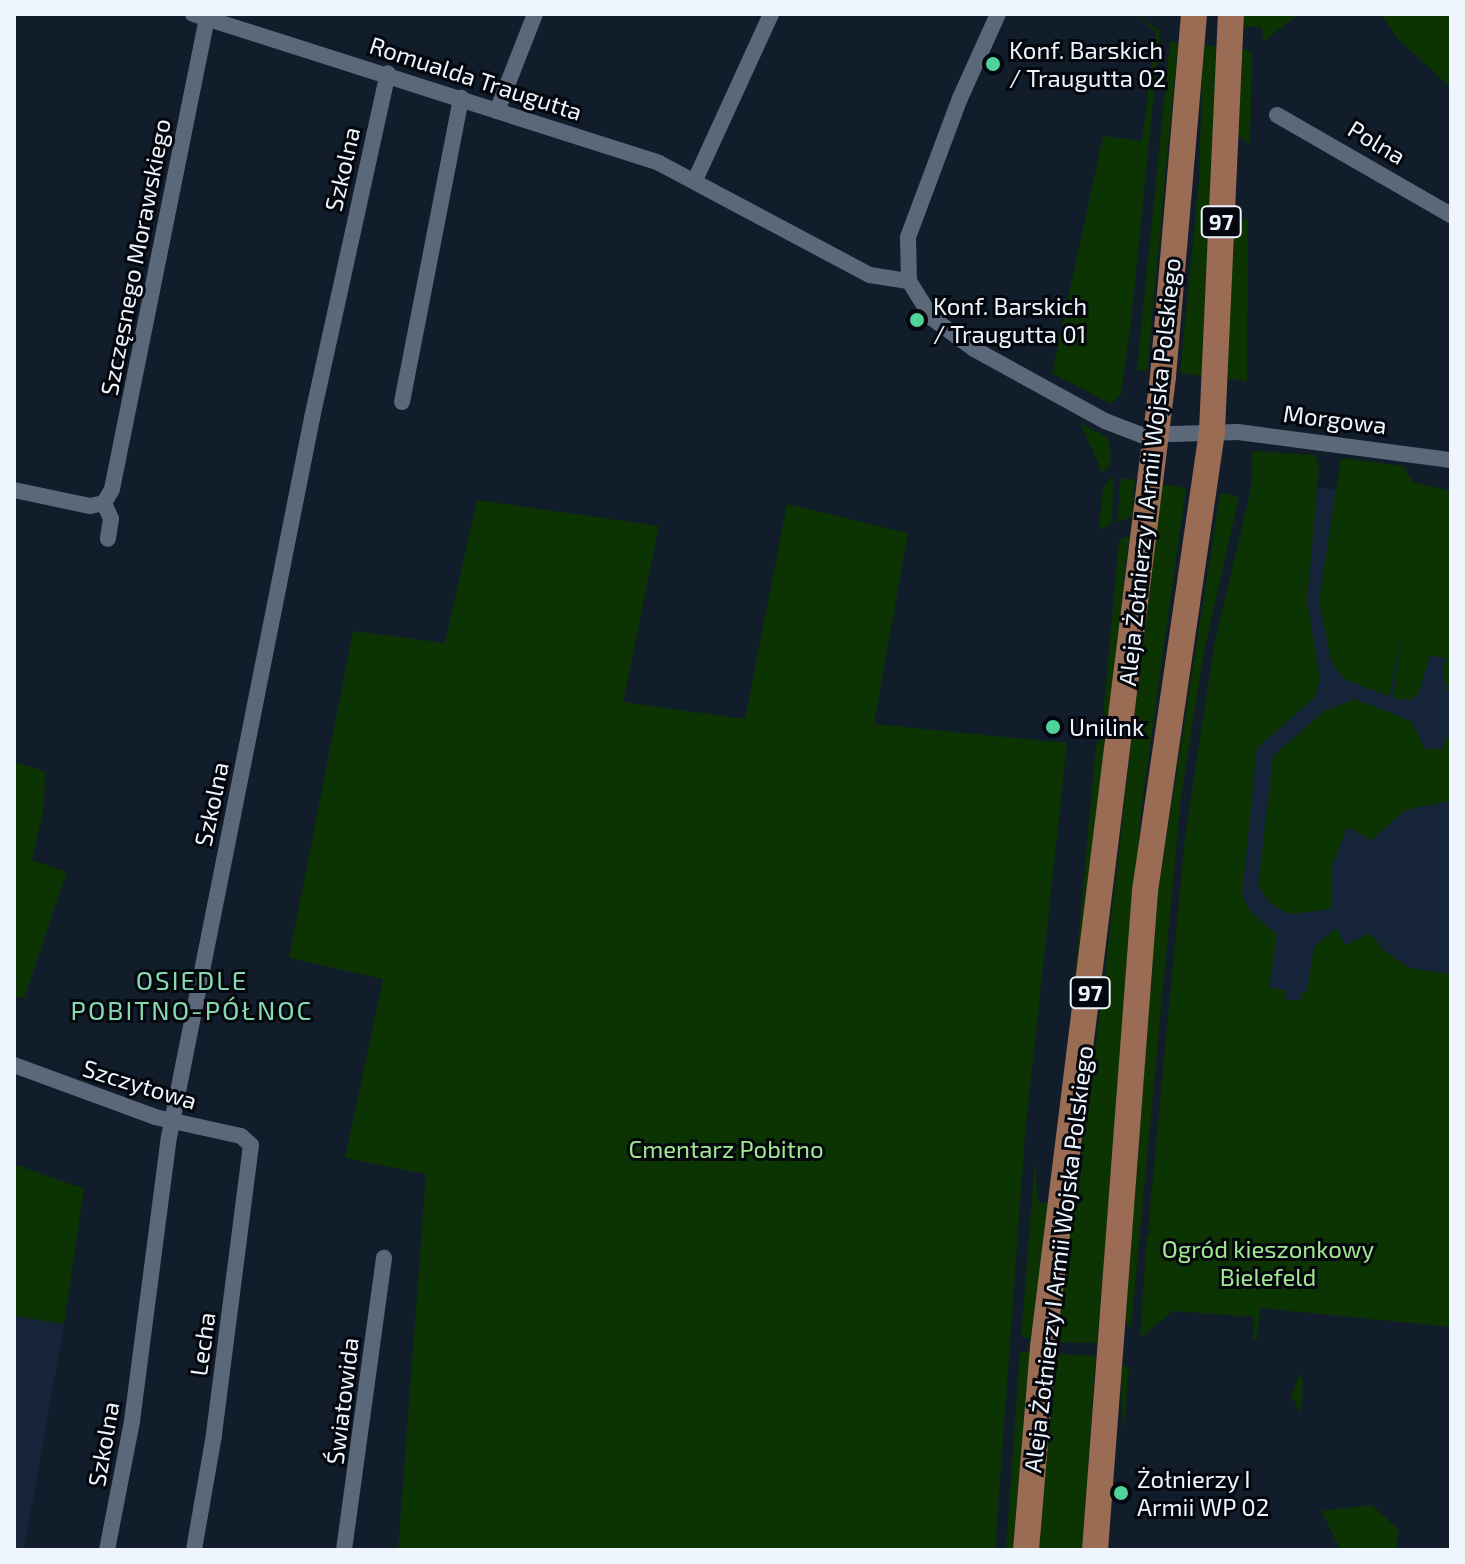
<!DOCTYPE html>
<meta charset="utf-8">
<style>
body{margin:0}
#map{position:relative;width:1465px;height:1564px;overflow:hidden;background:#121d2c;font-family:"Exo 2",sans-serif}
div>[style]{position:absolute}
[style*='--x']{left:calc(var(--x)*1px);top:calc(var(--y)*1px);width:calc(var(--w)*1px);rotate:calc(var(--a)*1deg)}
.built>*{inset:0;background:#16253a}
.green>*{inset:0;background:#0c3302}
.street>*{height:16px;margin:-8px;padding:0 8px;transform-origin:8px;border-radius:8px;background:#5b687a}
.primary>*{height:26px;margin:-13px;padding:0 13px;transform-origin:13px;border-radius:13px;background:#9b6c54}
.dots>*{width:22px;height:22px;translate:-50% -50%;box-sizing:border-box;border:4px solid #04070e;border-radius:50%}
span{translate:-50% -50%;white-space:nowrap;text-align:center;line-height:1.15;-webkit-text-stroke:6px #04070e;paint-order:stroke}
.shield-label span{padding:2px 6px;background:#04070e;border:2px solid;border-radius:6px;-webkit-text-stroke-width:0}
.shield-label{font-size:22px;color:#eef5fd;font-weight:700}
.poi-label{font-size:24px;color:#eef5fd}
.left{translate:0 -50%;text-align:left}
.street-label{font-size:24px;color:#eef5fd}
.park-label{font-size:24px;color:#a1e891}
.neighbourhood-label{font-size:26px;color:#88d9af;letter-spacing:2px}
.frame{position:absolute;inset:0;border:16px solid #eef5fd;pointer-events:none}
</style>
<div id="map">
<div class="built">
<div style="clip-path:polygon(1312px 487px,1451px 504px,1451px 1022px,1212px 990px,1250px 683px)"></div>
<div style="clip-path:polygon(14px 1316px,64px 1324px,24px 1550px,14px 1550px)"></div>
</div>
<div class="green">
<div style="clip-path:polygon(1136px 14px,1160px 31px,1131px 322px,1121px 394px,1111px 404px,1052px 373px,1103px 136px,1142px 141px,1156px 32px)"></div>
<div style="clip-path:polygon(1243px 14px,1299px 14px,1263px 42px,1262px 28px,1242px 26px)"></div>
<div style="clip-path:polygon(1381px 14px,1451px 14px,1451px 88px,1399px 40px)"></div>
<div style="clip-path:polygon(1170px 41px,1178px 43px,1147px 371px,1137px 370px)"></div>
<div style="clip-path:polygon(1203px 45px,1216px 46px,1203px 376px,1180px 373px,1199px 179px)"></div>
<div style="clip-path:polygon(1240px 49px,1252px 51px,1250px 146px,1237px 133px)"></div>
<div style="clip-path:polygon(1242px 219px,1248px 219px,1247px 381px,1227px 379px,1233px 229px)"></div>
<div style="clip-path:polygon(1080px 423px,1109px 439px,1111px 461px,1103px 474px)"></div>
<div style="clip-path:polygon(1252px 451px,1315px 455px,1319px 468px,1307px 601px,1320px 679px,1315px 697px,1257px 748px,1242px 895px,1249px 910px,1277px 935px,1269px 988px,1286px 990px,1285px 1000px,1300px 1001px,1302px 992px,1307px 992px,1314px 947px,1337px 928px,1345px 945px,1370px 933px,1383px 950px,1410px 968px,1451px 974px,1451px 1327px,1260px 1308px,1257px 1340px,1253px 1339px,1254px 1317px,1173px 1311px,1140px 1338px,1147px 1234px,1155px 1231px,1148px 1230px,1185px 837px,1214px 646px,1251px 488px)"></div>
<div style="clip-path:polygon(1341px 458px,1403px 466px,1413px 482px,1451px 491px,1451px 699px,1443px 674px,1445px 658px,1430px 656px,1418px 695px,1410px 700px,1393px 699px,1402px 632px,1389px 697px,1343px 678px,1331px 661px,1319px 600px)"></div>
<div style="clip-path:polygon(1113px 476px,1112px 524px,1099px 530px,1103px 488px)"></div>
<div style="clip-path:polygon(1121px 478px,1135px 480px,1132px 516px,1117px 523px)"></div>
<div style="clip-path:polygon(1161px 484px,1186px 488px,1141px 812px,1097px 1343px,1056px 1342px,1103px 990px)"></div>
<div style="clip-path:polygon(1220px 493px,1238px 496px,1238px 501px,1205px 647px,1181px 796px,1131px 1329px,1125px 1320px,1158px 893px)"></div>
<div style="clip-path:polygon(477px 500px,659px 526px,623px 702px,745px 719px,787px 504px,908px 533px,874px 724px,1067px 743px,1025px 1135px,995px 1550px,398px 1550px,426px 1174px,345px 1158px,383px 979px,289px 958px,353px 631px,445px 643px)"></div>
<div style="clip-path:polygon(1129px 536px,1109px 714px,1103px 716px,1119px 540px)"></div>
<div style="clip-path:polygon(1355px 699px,1411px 721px,1425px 749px,1442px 749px,1451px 729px,1451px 801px,1405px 810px,1372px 840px,1347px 827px,1332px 867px,1332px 909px,1288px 914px,1269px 902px,1258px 885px,1273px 756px,1324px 711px)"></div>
<div style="clip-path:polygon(1101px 738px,1105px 741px,1072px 1009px,1096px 744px)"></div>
<div style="clip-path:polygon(14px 762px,45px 771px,44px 808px,32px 860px,67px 872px,24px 998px,14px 996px)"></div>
<div style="clip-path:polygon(1035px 1161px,1038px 1202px,1048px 1203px,1031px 1339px,1021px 1337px)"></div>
<div style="clip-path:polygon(14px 1164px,84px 1189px,64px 1324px,14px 1316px)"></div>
<div style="clip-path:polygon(1030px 1351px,1013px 1550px,1006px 1550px,1020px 1352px)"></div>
<div style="clip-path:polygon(1055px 1354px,1096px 1356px,1082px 1550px,1039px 1550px)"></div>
<div style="clip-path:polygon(1121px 1366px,1129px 1367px,1123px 1434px,1121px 1388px)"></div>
<div style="clip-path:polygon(1300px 1373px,1303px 1381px,1301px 1413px,1291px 1396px)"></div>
<div style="clip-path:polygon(1372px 1505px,1399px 1530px,1396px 1550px,1340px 1550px,1322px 1511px)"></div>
</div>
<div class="street">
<div style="--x:193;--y:14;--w:489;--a:17.7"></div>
<div style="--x:659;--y:163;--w:239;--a:28"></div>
<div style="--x:870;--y:275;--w:39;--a:9"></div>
<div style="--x:998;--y:14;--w:92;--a:114.3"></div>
<div style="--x:960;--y:98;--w:148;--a:110.5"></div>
<div style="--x:908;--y:237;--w:44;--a:88.7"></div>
<div style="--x:909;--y:281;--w:44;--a:58.1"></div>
<div style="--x:932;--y:318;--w:52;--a:36.4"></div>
<div style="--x:974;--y:349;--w:149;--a:28.8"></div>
<div style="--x:1105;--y:421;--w:39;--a:21"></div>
<div style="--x:1141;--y:435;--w:97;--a:-1.8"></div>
<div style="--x:1238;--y:432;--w:215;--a:7.5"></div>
<div style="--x:497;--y:111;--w:104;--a:-68.6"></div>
<div style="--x:1277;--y:115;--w:201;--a:29.9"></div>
<div style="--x:696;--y:178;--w:180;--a:-65.4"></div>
<div style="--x:402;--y:402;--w:310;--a:-79"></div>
<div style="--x:14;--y:490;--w:78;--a:11.9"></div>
<div style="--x:90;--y:506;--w:14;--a:-12"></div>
<div style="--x:104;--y:503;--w:16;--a:-60"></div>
<div style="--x:112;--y:489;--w:480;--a:-78.6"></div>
<div style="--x:104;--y:503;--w:17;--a:66"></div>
<div style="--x:111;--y:519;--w:20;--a:99"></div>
<div style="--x:14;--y:1065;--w:150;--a:20.2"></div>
<div style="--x:155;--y:1117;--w:88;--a:12.5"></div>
<div style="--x:241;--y:1136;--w:13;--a:42"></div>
<div style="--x:251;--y:1145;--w:292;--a:97.3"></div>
<div style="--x:214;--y:1435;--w:117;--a:99.9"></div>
<div style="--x:107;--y:1550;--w:131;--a:-79"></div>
<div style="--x:132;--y:1421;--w:286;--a:-82.6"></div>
<div style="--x:169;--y:1137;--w:733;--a:-78.75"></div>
<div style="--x:312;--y:418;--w:353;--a:-77.6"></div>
<div style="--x:344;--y:1550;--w:295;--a:-82.2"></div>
</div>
<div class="primary">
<div style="--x:1026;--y:1550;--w:204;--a:-85.2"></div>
<div style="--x:1043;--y:1347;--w:978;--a:-82.95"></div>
<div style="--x:1163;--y:376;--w:363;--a:-85.1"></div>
<div style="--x:1095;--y:1550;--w:661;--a:-85.66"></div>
<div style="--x:1145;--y:891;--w:465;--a:-81.7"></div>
<div style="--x:1212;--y:431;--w:417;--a:-87.4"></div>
</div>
<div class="dots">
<div style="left:993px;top:64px;background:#50d398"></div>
<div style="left:917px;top:320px;background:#50d398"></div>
<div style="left:1053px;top:727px;background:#50d398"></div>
<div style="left:1121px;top:1493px;background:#50d398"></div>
</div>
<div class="shield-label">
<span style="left:1221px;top:222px">97</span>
<span style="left:1090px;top:993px">97</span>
</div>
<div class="poi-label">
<span class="left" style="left:1009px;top:64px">Konf. Barskich<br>/ Traugutta 02</span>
<span class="left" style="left:933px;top:320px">Konf. Barskich<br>/ Traugutta 01</span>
<span class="left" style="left:1069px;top:727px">Unilink</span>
<span class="left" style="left:1137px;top:1493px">Żołnierzy I<br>Armii WP 02</span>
</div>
<div class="street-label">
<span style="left:476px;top:78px;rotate:18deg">Romualda Traugutta</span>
<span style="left:1377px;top:142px;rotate:31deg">Polna</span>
<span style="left:342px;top:169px;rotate:-77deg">Szkolna</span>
<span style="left:135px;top:257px;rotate:-79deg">Szczęsnego Morawskiego</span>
<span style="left:1335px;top:419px;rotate:7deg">Morgowa</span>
<span style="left:1149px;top:472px;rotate:-84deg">Aleja Żołnierzy I Armii Wojska Polskiego</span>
<span style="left:211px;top:804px;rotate:-78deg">Szkolna</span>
<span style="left:140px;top:1084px;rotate:17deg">Szczytowa</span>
<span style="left:1058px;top:1259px;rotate:-83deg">Aleja Żołnierzy I Armii Wojska Polskiego</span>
<span style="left:202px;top:1344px;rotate:-82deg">Lecha</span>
<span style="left:342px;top:1401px;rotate:-83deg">Światowida</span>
<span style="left:103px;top:1444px;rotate:-80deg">Szkolna</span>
</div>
<div class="park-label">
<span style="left:726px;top:1149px">Cmentarz Pobitno</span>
<span style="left:1268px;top:1263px">Ogród kieszonkowy<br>Bielefeld</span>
</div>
<div class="neighbourhood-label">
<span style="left:192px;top:995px">OSIEDLE<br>POBITNO-PÓŁNOC</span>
</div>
<div class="frame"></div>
</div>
